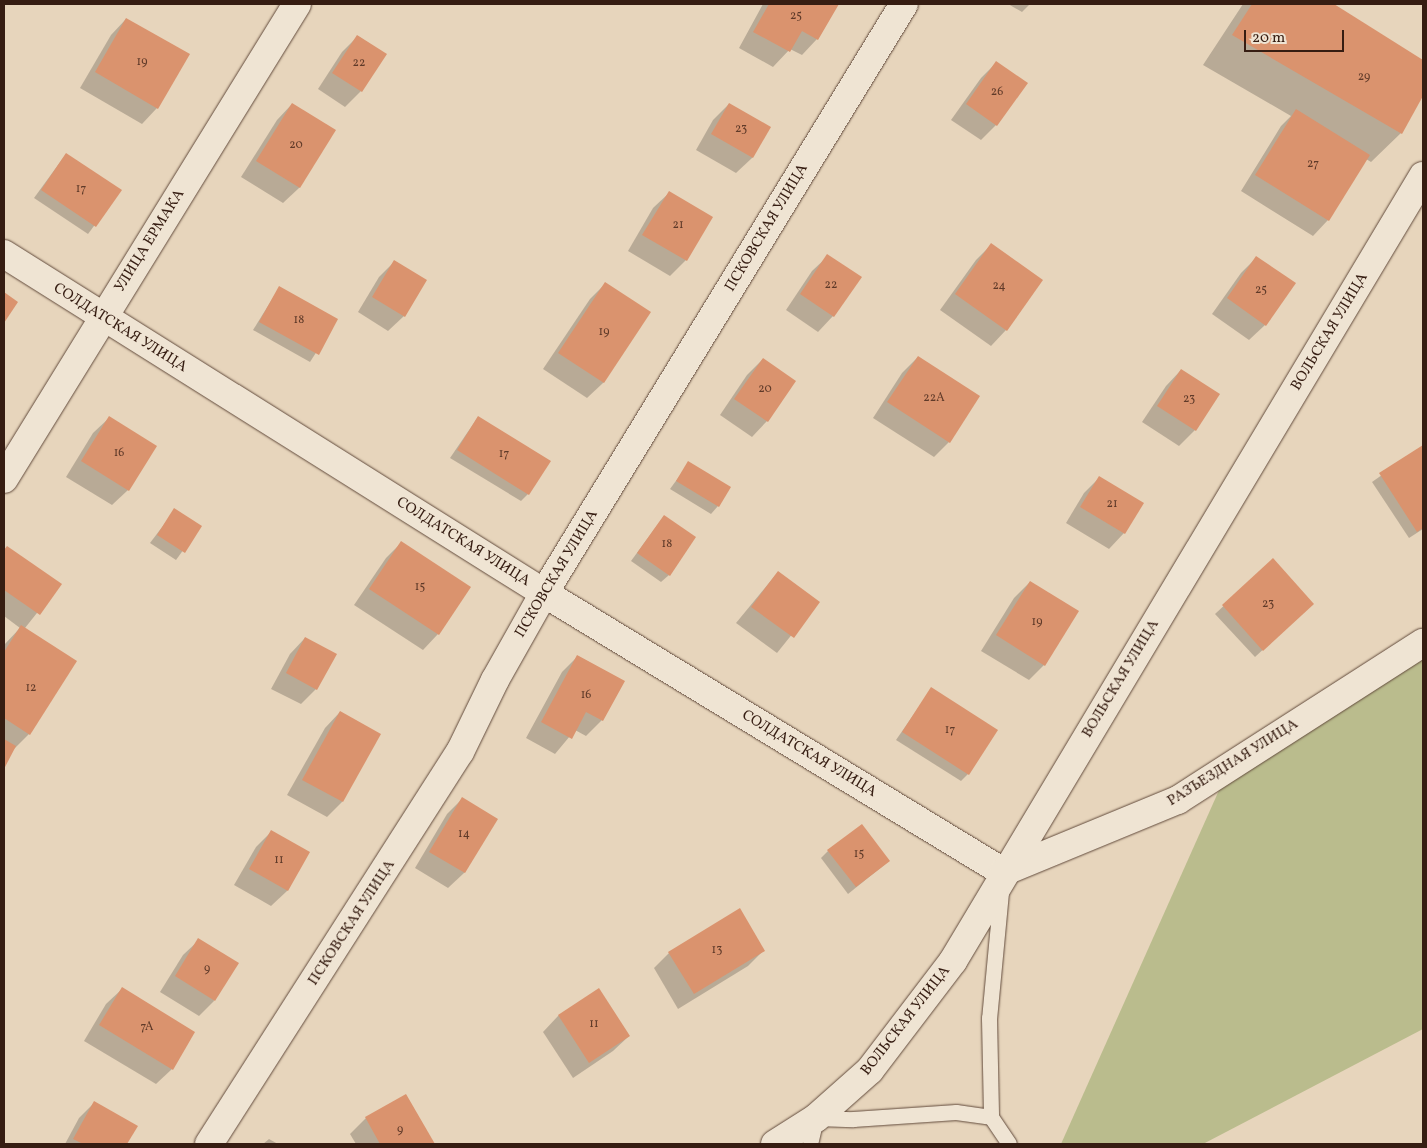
<!DOCTYPE html>
<meta charset="utf-8">
<style>
body{margin:0}
#map{position:relative;width:1427px;height:1148px;overflow:hidden;background:#e7d5bc;font-family:Vollkorn,serif}
div>[style]{position:absolute}
[style*='--x']{left:calc(var(--x)*1px);top:calc(var(--y)*1px);width:calc(var(--w)*1px);rotate:calc(var(--a)*1deg)}
.green>*{inset:0;background:#babc8d}
.shadow>*{inset:0;background:#0003}
.building>*{inset:0;background:#da936e}
.roads{filter:drop-shadow(0 0 1px #624b3c) drop-shadow(0 0 1px #624b3c)}
.service>*{height:15px;margin:-7.5px;padding:0 7.5px;transform-origin:7.5px;border-radius:7.5px;background:#efe4d3}
.minor>*{height:28px;margin:-14px;padding:0 14px;transform-origin:14px;border-radius:14px;background:#efe4d3}
.tertiary>*{height:28px;margin:-14px;padding:0 14px;transform-origin:14px;border-radius:14px;background:#efe4d3}
span{translate:-50% -50%;white-space:nowrap;text-align:center;line-height:1.15;-webkit-text-stroke:4px #efe4d3;paint-order:stroke}
.number-label{font-size:12px;color:#5f3a29}
.number-label span{-webkit-text-stroke-width:0}
.street-label{font-size:15px;color:#361d12}
.frame{position:absolute;inset:0;border:5px solid #361d12;pointer-events:none}
.scale{position:absolute;left:1244px;top:30px;width:100px;height:22px;box-sizing:border-box;border:2px solid #361d12;border-top:0;padding-left:6px;font-size:15px;line-height:18px;white-space:nowrap;color:#361d12;-webkit-text-stroke:4px #efe4d3;paint-order:stroke}
</style>
<div id="map">
<div class="green">
<div style="clip-path:polygon(1423px 633px,1423px 1029px,1203px 1144px,1061px 1144px,1237px 750px)"></div>
</div>
<div class="shadow">
<div style="clip-path:polygon(763px 4px,837px 4px,817px 39px,802px 55px,790px 49px,773px 67px,739px 48px)"></div>
<div style="clip-path:polygon(1008px 4px,1030px 4px,1022px 12px)"></div>
<div style="clip-path:polygon(1243px 4px,1332px 4px,1423px 61px,1423px 93px,1401px 133px,1371px 162px,1366px 159px,1328px 220px,1313px 236px,1241px 191px,1281px 126px,1291px 116px,1203px 65px)"></div>
<div style="clip-path:polygon(126px 19px,157px 108px,142px 124px,80px 88px,111px 35px)"></div>
<div style="clip-path:polygon(358px 36px,385px 54px,361px 91px,345px 107px,318px 89px,342px 52px)"></div>
<div style="clip-path:polygon(997px 62px,996px 125px,981px 140px,951px 120px,981px 78px)"></div>
<div style="clip-path:polygon(292px 104px,334px 130px,299px 188px,283px 203px,241px 177px,277px 120px)"></div>
<div style="clip-path:polygon(729px 104px,769px 128px,752px 158px,736px 173px,696px 150px,713px 120px)"></div>
<div style="clip-path:polygon(66px 154px,120px 191px,88px 234px,34px 198px)"></div>
<div style="clip-path:polygon(669px 193px,711px 217px,686px 260px,670px 276px,628px 251px,653px 208px)"></div>
<div style="clip-path:polygon(991px 245px,1006px 330px,991px 346px,940px 310px,976px 260px)"></div>
<div style="clip-path:polygon(828px 256px,833px 316px,818px 332px,786px 310px,812px 271px)"></div>
<div style="clip-path:polygon(1257px 257px,1265px 325px,1249px 340px,1212px 314px,1241px 273px)"></div>
<div style="clip-path:polygon(395px 261px,404px 316px,388px 331px,358px 312px,379px 277px)"></div>
<div style="clip-path:polygon(605px 284px,649px 313px,603px 383px,587px 398px,543px 369px,590px 299px)"></div>
<div style="clip-path:polygon(279px 288px,337px 320px,310px 362px,253px 330px)"></div>
<div style="clip-path:polygon(918px 357px,949px 442px,934px 457px,873px 418px,902px 373px)"></div>
<div style="clip-path:polygon(763px 359px,767px 421px,752px 437px,720px 415px,747px 375px)"></div>
<div style="clip-path:polygon(1181px 370px,1218px 394px,1195px 430px,1179px 446px,1142px 422px,1166px 386px)"></div>
<div style="clip-path:polygon(478px 417px,528px 494px,521px 501px,450px 458px)"></div>
<div style="clip-path:polygon(109px 418px,128px 490px,112px 505px,66px 477px,93px 433px)"></div>
<div style="clip-path:polygon(1423px 446px,1423px 529px,1409px 538px,1372px 482px)"></div>
<div style="clip-path:polygon(689px 463px,718px 506px,711px 514px,670px 489px)"></div>
<div style="clip-path:polygon(1099px 478px,1124px 533px,1109px 549px,1066px 523px,1084px 493px)"></div>
<div style="clip-path:polygon(175px 510px,200px 527px,176px 560px,150px 543px)"></div>
<div style="clip-path:polygon(664px 516px,669px 575px,661px 582px,631px 561px)"></div>
<div style="clip-path:polygon(401px 543px,438px 634px,423px 650px,354px 605px,386px 558px)"></div>
<div style="clip-path:polygon(7px 547px,60px 584px,25px 628px,29px 734px,13px 750px,4px 766px,4px 645px,20px 628px,4px 616px,4px 551px)"></div>
<div style="clip-path:polygon(1273px 560px,1305px 611px,1255px 657px,1215px 614px)"></div>
<div style="clip-path:polygon(778px 572px,818px 602px,777px 653px,736px 623px)"></div>
<div style="clip-path:polygon(1030px 582px,1044px 665px,1029px 680px,981px 651px,1014px 598px)"></div>
<div style="clip-path:polygon(305px 638px,316px 689px,301px 704px,271px 689px,290px 654px)"></div>
<div style="clip-path:polygon(578px 656px,623px 681px,602px 720px,586px 736px,575px 730px,555px 754px,526px 738px,562px 672px)"></div>
<div style="clip-path:polygon(932px 688px,968px 774px,961px 781px,896px 740px)"></div>
<div style="clip-path:polygon(340px 712px,342px 802px,327px 817px,287px 795px,325px 728px)"></div>
<div style="clip-path:polygon(462px 799px,497px 819px,464px 873px,448px 888px,415px 868px,447px 814px)"></div>
<div style="clip-path:polygon(271px 832px,308px 853px,287px 891px,271px 906px,234px 885px,256px 847px)"></div>
<div style="clip-path:polygon(828px 851px,889px 861px,848px 894px,821px 858px)"></div>
<div style="clip-path:polygon(199px 940px,214px 1001px,199px 1016px,160px 992px,183px 955px)"></div>
<div style="clip-path:polygon(764px 950px,748px 966px,678px 1009px,654px 968px,669px 953px)"></div>
<div style="clip-path:polygon(122px 989px,172px 1069px,156px 1084px,84px 1041px,106px 1004px)"></div>
<div style="clip-path:polygon(599px 990px,629px 1036px,613px 1051px,573px 1078px,543px 1032px,558px 1016px)"></div>
<div style="clip-path:polygon(406px 1095px,434px 1144px,356px 1144px,350px 1134px,366px 1118px)"></div>
<div style="clip-path:polygon(94px 1103px,136px 1126px,126px 1144px,65px 1144px,79px 1118px)"></div>
<div style="clip-path:polygon(269px 1139px,278px 1144px,263px 1144px)"></div>
</div>
<div class="building">
<div style="clip-path:polygon(769px 4px,839px 4px,818px 40px,802px 31px,790px 52px,753px 32px)"></div>
<div style="clip-path:polygon(1252px 4px,1334px 4px,1423px 60px,1423px 96px,1402px 134px,1232px 35px)"></div>
<div style="clip-path:polygon(126px 18px,190px 54px,158px 109px,95px 72px)"></div>
<div style="clip-path:polygon(357px 35px,387px 54px,362px 92px,332px 73px)"></div>
<div style="clip-path:polygon(996px 61px,1028px 83px,997px 126px,966px 104px)"></div>
<div style="clip-path:polygon(292px 103px,336px 130px,300px 188px,256px 161px)"></div>
<div style="clip-path:polygon(729px 103px,771px 127px,753px 158px,711px 134px)"></div>
<div style="clip-path:polygon(1296px 109px,1370px 155px,1329px 221px,1255px 175px)"></div>
<div style="clip-path:polygon(66px 153px,122px 190px,96px 227px,41px 190px)"></div>
<div style="clip-path:polygon(669px 191px,713px 217px,687px 261px,642px 235px)"></div>
<div style="clip-path:polygon(991px 243px,1043px 280px,1007px 331px,955px 294px)"></div>
<div style="clip-path:polygon(827px 254px,862px 277px,834px 317px,800px 294px)"></div>
<div style="clip-path:polygon(1256px 256px,1296px 283px,1266px 326px,1227px 298px)"></div>
<div style="clip-path:polygon(394px 260px,427px 280px,405px 317px,372px 297px)"></div>
<div style="clip-path:polygon(605px 282px,651px 312px,604px 383px,558px 353px)"></div>
<div style="clip-path:polygon(279px 286px,338px 319px,319px 355px,259px 322px)"></div>
<div style="clip-path:polygon(4px 292px,18px 302px,4px 323px)"></div>
<div style="clip-path:polygon(918px 356px,980px 396px,950px 443px,887px 402px)"></div>
<div style="clip-path:polygon(763px 358px,796px 381px,768px 422px,734px 399px)"></div>
<div style="clip-path:polygon(1181px 369px,1220px 394px,1196px 431px,1157px 406px)"></div>
<div style="clip-path:polygon(109px 416px,157px 446px,129px 491px,81px 461px)"></div>
<div style="clip-path:polygon(478px 416px,551px 461px,529px 495px,457px 450px)"></div>
<div style="clip-path:polygon(1423px 445px,1423px 528px,1417px 532px,1379px 473px)"></div>
<div style="clip-path:polygon(688px 461px,731px 487px,719px 507px,676px 481px)"></div>
<div style="clip-path:polygon(1099px 476px,1144px 503px,1125px 534px,1080px 507px)"></div>
<div style="clip-path:polygon(174px 508px,202px 526px,185px 553px,157px 535px)"></div>
<div style="clip-path:polygon(664px 515px,696px 537px,670px 576px,637px 553px)"></div>
<div style="clip-path:polygon(401px 541px,471px 587px,439px 635px,369px 589px)"></div>
<div style="clip-path:polygon(7px 546px,62px 584px,40px 615px,4px 590px,4px 550px)"></div>
<div style="clip-path:polygon(1273px 558px,1314px 604px,1263px 651px,1222px 605px)"></div>
<div style="clip-path:polygon(778px 571px,820px 602px,794px 638px,751px 607px)"></div>
<div style="clip-path:polygon(1030px 581px,1079px 611px,1045px 666px,996px 635px)"></div>
<div style="clip-path:polygon(21px 625px,77px 661px,30px 735px,4px 718px,4px 652px)"></div>
<div style="clip-path:polygon(305px 637px,337px 654px,317px 690px,286px 673px)"></div>
<div style="clip-path:polygon(577px 655px,625px 681px,603px 721px,586px 712px,572px 739px,541px 722px)"></div>
<div style="clip-path:polygon(931px 687px,998px 730px,969px 775px,902px 732px)"></div>
<div style="clip-path:polygon(340px 711px,381px 734px,343px 802px,302px 780px)"></div>
<div style="clip-path:polygon(4px 739px,16px 746px,4px 769px)"></div>
<div style="clip-path:polygon(462px 797px,498px 819px,465px 873px,429px 852px)"></div>
<div style="clip-path:polygon(862px 824px,890px 861px,856px 887px,827px 850px)"></div>
<div style="clip-path:polygon(271px 830px,310px 852px,288px 891px,249px 869px)"></div>
<div style="clip-path:polygon(740px 908px,765px 951px,694px 994px,668px 952px)"></div>
<div style="clip-path:polygon(198px 938px,239px 963px,215px 1001px,175px 976px)"></div>
<div style="clip-path:polygon(122px 987px,195px 1032px,173px 1070px,99px 1025px)"></div>
<div style="clip-path:polygon(599px 988px,630px 1036px,589px 1063px,558px 1015px)"></div>
<div style="clip-path:polygon(406px 1094px,435px 1144px,380px 1144px,365px 1117px)"></div>
<div style="clip-path:polygon(94px 1101px,138px 1126px,127px 1144px,83px 1144px,73px 1139px)"></div>
</div>
<div class="roads">
<div class="service">
<div style="--x:1001;--y:892;--w:127;--a:95.4"></div>
<div style="--x:989;--y:1018;--w:99;--a:88.8"></div>
<div style="--x:991;--y:1117;--w:32;--a:56"></div>
<div style="--x:810;--y:1144;--w:27;--a:-77"></div>
<div style="--x:816;--y:1118;--w:37;--a:2"></div>
<div style="--x:853;--y:1119;--w:103;--a:-3.9"></div>
<div style="--x:956;--y:1112;--w:35;--a:8"></div>
</div>
<div class="minor">
<div style="--x:4;--y:254;--w:638;--a:32.12"></div>
<div style="--x:544;--y:593;--w:537;--a:31.29"></div>
<div style="--x:1003;--y:872;--w:189;--a:-22.4"></div>
<div style="--x:1178;--y:800;--w:291;--a:-32.7"></div>
<div style="--x:4;--y:479;--w:558;--a:-58.33"></div>
<div style="--x:209;--y:1144;--w:465;--a:-57.4"></div>
<div style="--x:460;--y:752;--w:80;--a:-64.1"></div>
<div style="--x:495;--y:680;--w:100;--a:-60.6"></div>
<div style="--x:544;--y:593;--w:690;--a:-58.57"></div>
</div>
<div class="tertiary">
<div style="--x:775;--y:1144;--w:49;--a:-32.4"></div>
<div style="--x:816;--y:1118;--w:72;--a:-41.6"></div>
<div style="--x:870;--y:1070;--w:137;--a:-52.7"></div>
<div style="--x:953;--y:961;--w:915;--a:-59.09"></div>
</div>
</div>
<div class="number-label">
<span style="left:796px;top:17px">25</span>
<span style="left:142px;top:63px">19</span>
<span style="left:359px;top:64px">22</span>
<span style="left:1364px;top:78px">29</span>
<span style="left:997px;top:93px">26</span>
<span style="left:741px;top:130px">23</span>
<span style="left:296px;top:146px">20</span>
<span style="left:1313px;top:165px">27</span>
<span style="left:81px;top:190px">17</span>
<span style="left:678px;top:226px">21</span>
<span style="left:831px;top:286px">22</span>
<span style="left:999px;top:287px">24</span>
<span style="left:1261px;top:291px">25</span>
<span style="left:299px;top:321px">18</span>
<span style="left:604px;top:333px">19</span>
<span style="left:765px;top:390px">20</span>
<span style="left:934px;top:399px">22А</span>
<span style="left:1189px;top:400px">23</span>
<span style="left:119px;top:454px">16</span>
<span style="left:504px;top:455px">17</span>
<span style="left:1112px;top:505px">21</span>
<span style="left:667px;top:545px">18</span>
<span style="left:420px;top:588px">15</span>
<span style="left:1268px;top:605px">23</span>
<span style="left:1037px;top:623px">19</span>
<span style="left:31px;top:689px">12</span>
<span style="left:586px;top:696px">16</span>
<span style="left:950px;top:731px">17</span>
<span style="left:464px;top:835px">14</span>
<span style="left:859px;top:855px">15</span>
<span style="left:279px;top:861px">11</span>
<span style="left:717px;top:951px">13</span>
<span style="left:207px;top:970px">9</span>
<span style="left:594px;top:1025px">11</span>
<span style="left:147px;top:1028px">7А</span>
<span style="left:400px;top:1131px">9</span>
</div>
<div class="street-label">
<span style="left:767px;top:228px;rotate:-59deg">ПСКОВСКАЯ УЛИЦА</span>
<span style="left:150px;top:241px;rotate:-58deg">УЛИЦА ЕРМАКА</span>
<span style="left:120px;top:328px;rotate:32deg">СОЛДАТСКАЯ УЛИЦА</span>
<span style="left:1330px;top:332px;rotate:-59deg">ВОЛЬСКАЯ УЛИЦА</span>
<span style="left:463px;top:542px;rotate:32deg">СОЛДАТСКАЯ УЛИЦА</span>
<span style="left:557px;top:574px;rotate:-59deg">ПСКОВСКАЯ УЛИЦА</span>
<span style="left:1121px;top:679px;rotate:-59deg">ВОЛЬСКАЯ УЛИЦА</span>
<span style="left:809px;top:754px;rotate:31deg">СОЛДАТСКАЯ УЛИЦА</span>
<span style="left:1233px;top:763px;rotate:-32deg">РАЗЪЕЗДНАЯ УЛИЦА</span>
<span style="left:352px;top:923px;rotate:-57deg">ПСКОВСКАЯ УЛИЦА</span>
<span style="left:906px;top:1021px;rotate:-52deg">ВОЛЬСКАЯ УЛИЦА</span>
</div>
<div class="frame"></div>
<div class="scale">20 m</div>
</div>
